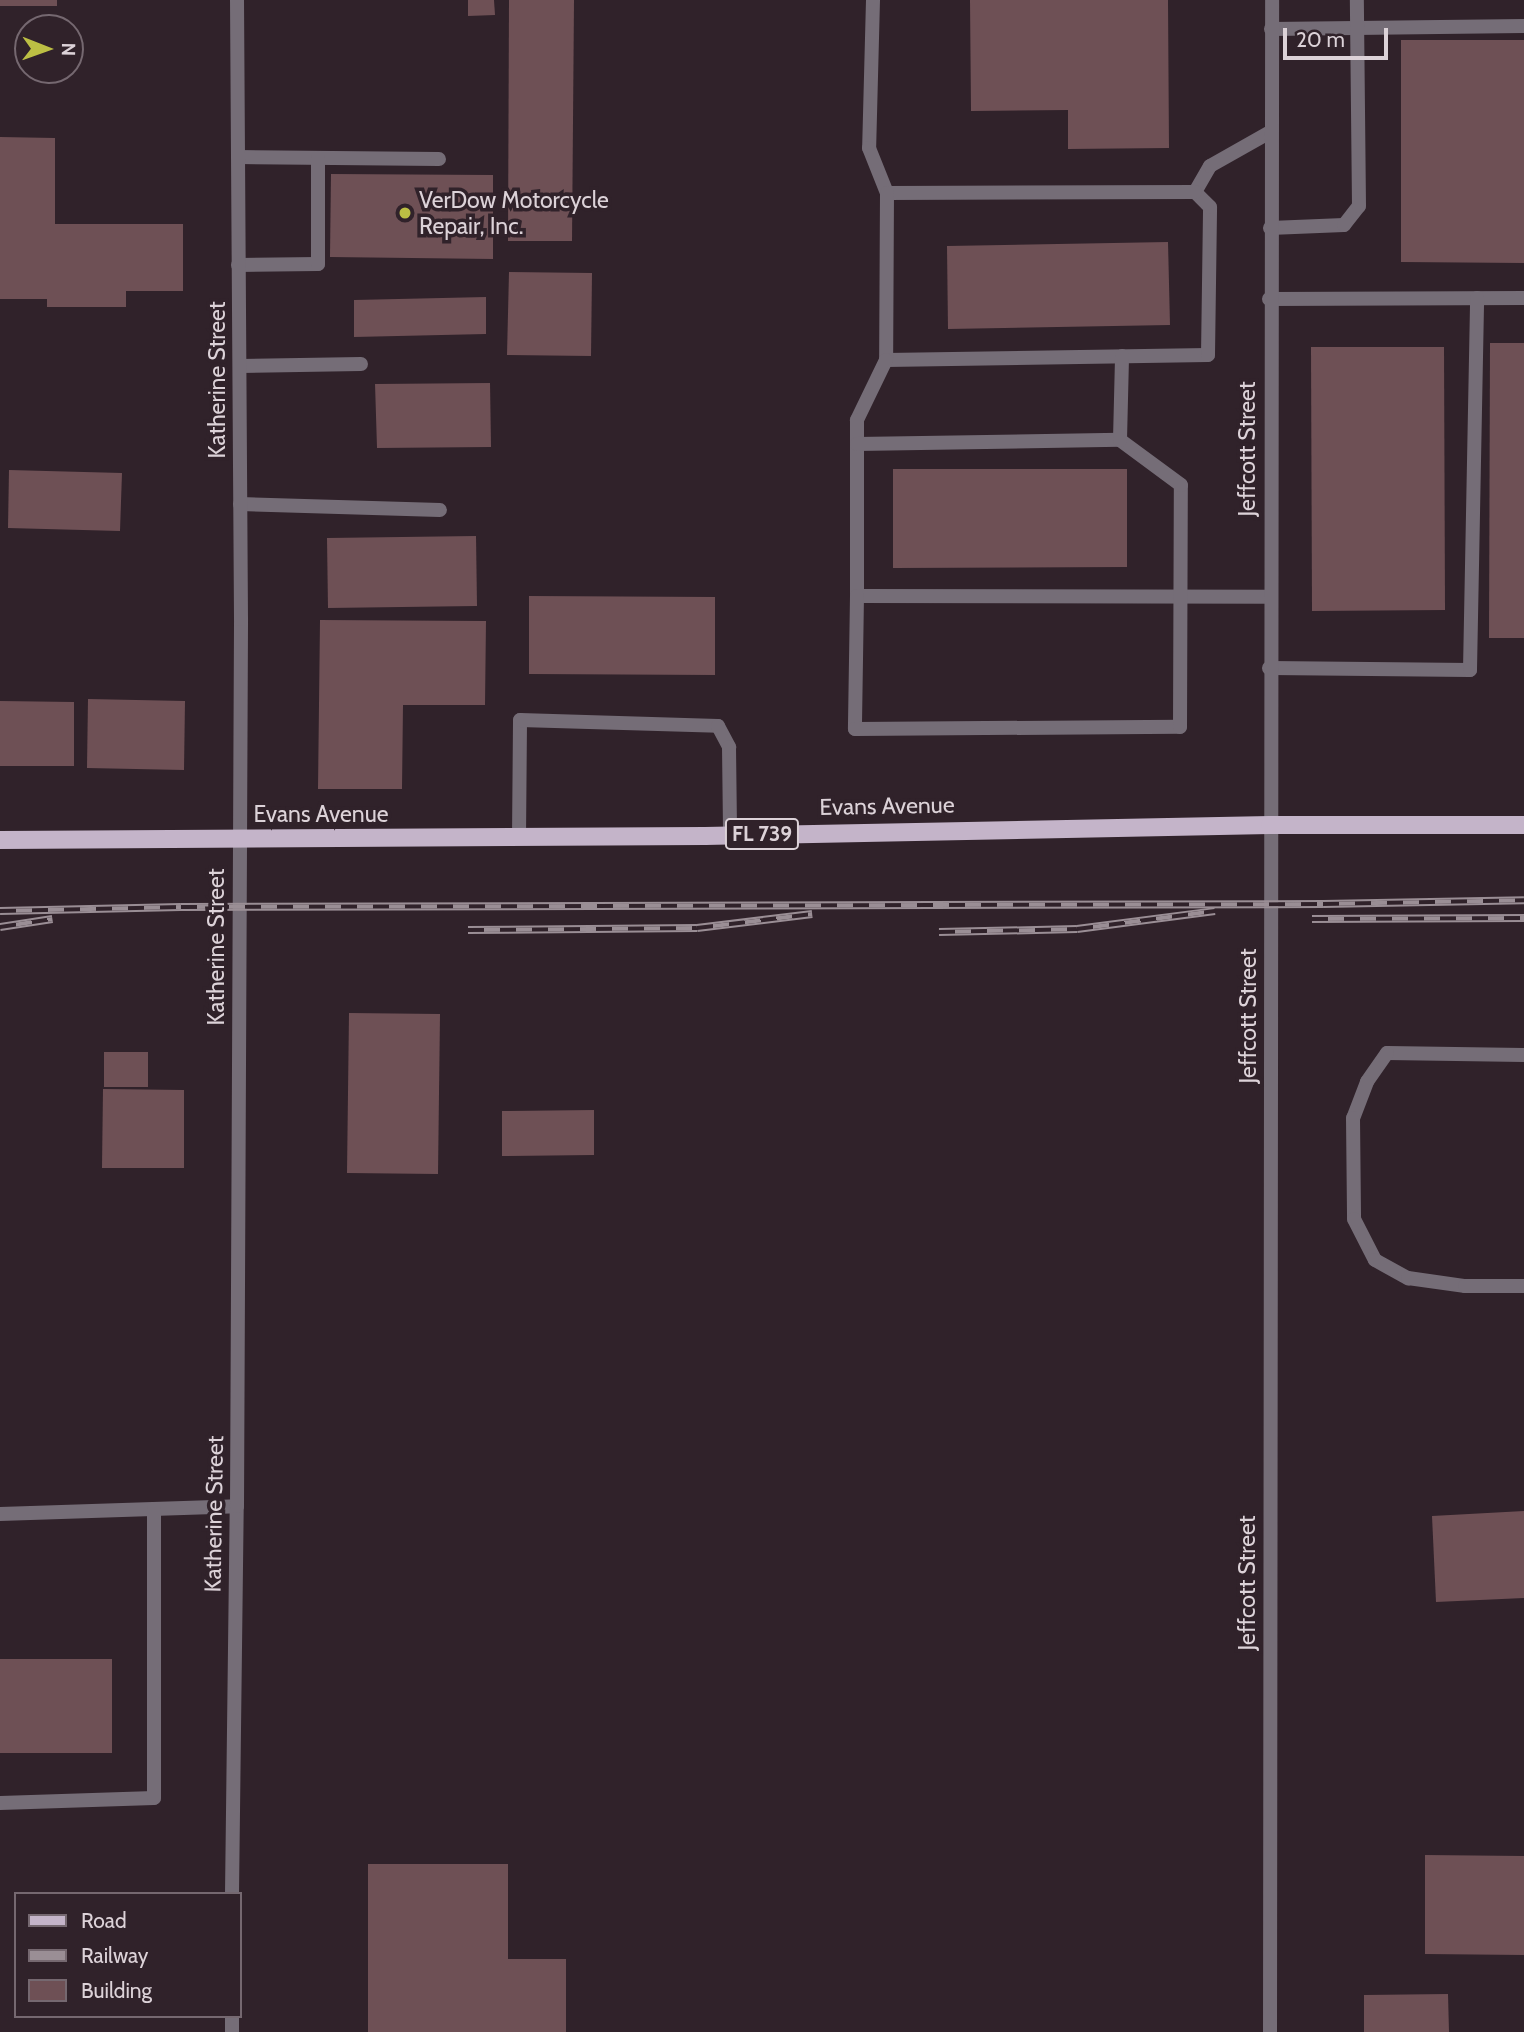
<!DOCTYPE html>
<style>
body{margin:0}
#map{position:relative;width:1524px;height:2032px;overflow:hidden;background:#30222a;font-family:Cabin,sans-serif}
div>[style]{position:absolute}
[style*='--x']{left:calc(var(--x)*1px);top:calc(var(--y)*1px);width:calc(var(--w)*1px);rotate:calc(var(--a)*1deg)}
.building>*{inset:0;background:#6e5055}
.service>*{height:14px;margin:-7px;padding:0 7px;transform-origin:7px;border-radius:7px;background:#756d77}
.minor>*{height:14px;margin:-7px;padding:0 7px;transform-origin:7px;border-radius:7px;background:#756d77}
.primary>*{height:18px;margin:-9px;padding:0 9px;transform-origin:9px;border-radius:9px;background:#c4b4c9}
.rail>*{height:8px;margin-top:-4px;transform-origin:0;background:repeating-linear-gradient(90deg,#30222a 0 16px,#9a8e95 0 32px);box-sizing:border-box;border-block:2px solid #9a8e95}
.dots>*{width:19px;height:19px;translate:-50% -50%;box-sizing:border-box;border:4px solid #30222a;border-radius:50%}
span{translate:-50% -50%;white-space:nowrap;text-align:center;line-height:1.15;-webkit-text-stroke:7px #30222a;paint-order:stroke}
.shield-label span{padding:2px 5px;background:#30222a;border:2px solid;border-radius:5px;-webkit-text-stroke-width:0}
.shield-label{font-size:21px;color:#dcd2d8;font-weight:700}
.poi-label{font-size:23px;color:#dcd2d8}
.left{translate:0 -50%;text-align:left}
.street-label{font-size:23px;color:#dcd2d8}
.legend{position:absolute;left:14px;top:1892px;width:228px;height:126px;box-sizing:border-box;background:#30222a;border:2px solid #756870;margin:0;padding:9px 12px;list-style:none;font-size:21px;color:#dcd2d8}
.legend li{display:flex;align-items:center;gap:14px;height:35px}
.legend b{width:35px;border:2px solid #756870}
.north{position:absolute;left:14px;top:14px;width:70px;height:70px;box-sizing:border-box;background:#30222a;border:2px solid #756870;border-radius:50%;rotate:91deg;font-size:19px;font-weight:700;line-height:28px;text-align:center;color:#dcd2d8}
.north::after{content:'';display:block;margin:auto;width:24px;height:32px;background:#bcbf44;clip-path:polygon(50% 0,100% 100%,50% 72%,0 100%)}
.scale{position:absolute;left:1283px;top:28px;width:105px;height:32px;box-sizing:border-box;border:4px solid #dcd2d8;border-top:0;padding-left:9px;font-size:21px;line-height:24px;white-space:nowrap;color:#dcd2d8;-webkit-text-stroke:5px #30222a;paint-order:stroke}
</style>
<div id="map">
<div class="building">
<div style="clip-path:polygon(0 0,57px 0,57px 6px,0 6px)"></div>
<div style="clip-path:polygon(468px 0,494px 0,495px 15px,468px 16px)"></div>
<div style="clip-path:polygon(509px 0,574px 0,572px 241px,508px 241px)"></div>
<div style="clip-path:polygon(970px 0,1168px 0,1169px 148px,1068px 149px,1068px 110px,971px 111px)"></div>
<div style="clip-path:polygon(1401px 40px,1524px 40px,1524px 263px,1401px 262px)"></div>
<div style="clip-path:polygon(0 137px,55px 138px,55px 224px,183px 224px,183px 291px,126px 291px,126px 307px,47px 307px,47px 299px,0 299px)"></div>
<div style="clip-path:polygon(331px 174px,493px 175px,493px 259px,330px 257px)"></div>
<div style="clip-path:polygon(1168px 242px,1170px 325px,948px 329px,947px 246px)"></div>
<div style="clip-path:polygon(509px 272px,592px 273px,591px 356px,507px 355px)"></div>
<div style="clip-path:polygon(486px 297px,486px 334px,354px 337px,354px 300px)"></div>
<div style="clip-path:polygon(1490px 343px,1524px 343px,1524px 638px,1489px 638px)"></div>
<div style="clip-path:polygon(1311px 347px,1444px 347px,1445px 610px,1312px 611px)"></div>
<div style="clip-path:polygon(490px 383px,491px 447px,377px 448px,375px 384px)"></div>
<div style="clip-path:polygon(893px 469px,1127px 469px,1127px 567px,893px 568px)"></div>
<div style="clip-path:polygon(9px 470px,122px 473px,120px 531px,8px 528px)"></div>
<div style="clip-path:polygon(476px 536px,477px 606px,328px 608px,327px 538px)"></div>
<div style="clip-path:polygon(529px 596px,715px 597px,715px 675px,529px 674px)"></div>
<div style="clip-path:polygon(320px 620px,486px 621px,485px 705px,403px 705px,402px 789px,318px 789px)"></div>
<div style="clip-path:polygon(88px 699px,185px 701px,184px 770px,87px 768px)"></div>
<div style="clip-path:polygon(0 701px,74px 702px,74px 766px,0 766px)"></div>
<div style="clip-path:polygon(349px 1013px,440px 1014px,438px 1174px,347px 1173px)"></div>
<div style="clip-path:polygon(104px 1052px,148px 1052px,148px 1087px,104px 1087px)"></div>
<div style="clip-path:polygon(103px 1089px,184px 1090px,184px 1168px,102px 1168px)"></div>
<div style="clip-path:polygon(594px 1110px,594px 1155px,502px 1156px,502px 1111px)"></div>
<div style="clip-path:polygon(1524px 1511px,1524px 1598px,1436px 1602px,1432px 1516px)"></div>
<div style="clip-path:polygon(0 1659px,112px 1659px,112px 1753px,0 1753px)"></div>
<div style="clip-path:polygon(1425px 1855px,1524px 1856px,1524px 1955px,1425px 1954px)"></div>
<div style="clip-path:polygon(368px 1864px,508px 1864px,508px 1959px,566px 1959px,566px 2032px,368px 2032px)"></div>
<div style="clip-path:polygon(1448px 1994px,1449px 2032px,1364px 2032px,1364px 1995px)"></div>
</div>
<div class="service">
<div style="--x:873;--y:0;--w:148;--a:91.5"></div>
<div style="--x:869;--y:148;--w:48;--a:68.2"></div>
<div style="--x:1271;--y:29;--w:253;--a:-0.7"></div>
<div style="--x:238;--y:157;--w:201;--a:0.6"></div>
<div style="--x:1195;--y:192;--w:30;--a:-60"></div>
<div style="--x:1210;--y:166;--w:69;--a:-29.5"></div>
<div style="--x:1270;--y:228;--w:74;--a:-2.3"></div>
<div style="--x:1344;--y:225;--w:24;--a:-52"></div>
<div style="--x:1359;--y:206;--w:206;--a:-90.6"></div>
<div style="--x:238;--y:265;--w:80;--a:-0.7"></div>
<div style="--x:318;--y:264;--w:106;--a:-90"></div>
<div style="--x:1269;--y:299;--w:255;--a:-0.2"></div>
<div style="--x:886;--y:360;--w:322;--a:-0.9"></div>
<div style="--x:1208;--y:355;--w:148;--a:-89.2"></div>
<div style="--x:1210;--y:207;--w:21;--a:-135"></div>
<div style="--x:1195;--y:192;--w:308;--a:179.8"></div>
<div style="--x:887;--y:193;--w:167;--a:90.3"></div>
<div style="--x:886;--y:360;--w:67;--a:115.8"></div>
<div style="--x:857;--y:420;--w:176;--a:90"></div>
<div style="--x:857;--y:596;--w:413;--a:0.1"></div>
<div style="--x:240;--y:366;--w:121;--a:-0.9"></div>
<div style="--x:857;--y:444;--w:263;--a:-0.9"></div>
<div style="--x:240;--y:504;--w:200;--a:1.7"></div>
<div style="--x:857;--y:596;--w:133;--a:90.9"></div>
<div style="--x:855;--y:729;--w:325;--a:-0.4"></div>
<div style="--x:1180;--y:727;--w:242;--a:-89.8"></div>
<div style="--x:1181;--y:485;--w:76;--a:-143.6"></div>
<div style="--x:1120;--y:440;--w:84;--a:-88.6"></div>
<div style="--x:1269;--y:668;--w:201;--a:0.6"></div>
<div style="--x:1470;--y:670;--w:372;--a:-88.9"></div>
<div style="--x:519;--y:837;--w:117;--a:-89.5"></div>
<div style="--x:520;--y:720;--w:198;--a:1.7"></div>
<div style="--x:718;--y:726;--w:24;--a:62"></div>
<div style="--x:729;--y:747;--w:88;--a:89.3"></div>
<div style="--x:1524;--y:1055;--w:137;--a:-179.2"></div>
<div style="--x:1387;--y:1053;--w:35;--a:125"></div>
<div style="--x:1367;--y:1082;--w:39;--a:111"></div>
<div style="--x:1353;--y:1118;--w:101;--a:89.4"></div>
<div style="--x:1354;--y:1219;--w:46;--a:62.9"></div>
<div style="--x:1375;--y:1260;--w:38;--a:29"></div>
<div style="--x:1408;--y:1278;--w:58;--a:8"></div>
<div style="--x:1465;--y:1286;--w:59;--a:0"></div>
<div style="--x:0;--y:1514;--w:237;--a:-1.9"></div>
<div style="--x:0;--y:1803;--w:154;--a:-1.9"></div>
<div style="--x:154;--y:1798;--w:289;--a:-90"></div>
</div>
<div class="minor">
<div style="--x:232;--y:1894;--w:388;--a:-89.3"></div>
<div style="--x:237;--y:1506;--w:887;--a:-89.74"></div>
<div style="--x:241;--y:619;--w:619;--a:-90.37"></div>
<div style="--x:232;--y:2016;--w:16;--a:90"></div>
<div style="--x:1270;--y:2032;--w:2032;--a:-89.94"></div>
</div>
<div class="primary">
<div style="--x:0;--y:840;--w:705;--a:-0.33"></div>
<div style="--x:705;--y:836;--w:565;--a:-1.12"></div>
<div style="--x:1270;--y:825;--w:254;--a:0"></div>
</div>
<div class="rail">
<div style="--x:0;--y:911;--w:181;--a:-1.3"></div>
<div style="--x:181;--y:907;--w:1142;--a:-0.15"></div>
<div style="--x:1323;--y:904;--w:201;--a:-1.1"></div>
<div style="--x:1312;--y:919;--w:212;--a:-0.3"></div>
<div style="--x:0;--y:927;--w:53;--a:-8.7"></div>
<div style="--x:468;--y:930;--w:229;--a:-0.5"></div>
<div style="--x:697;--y:928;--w:116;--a:-6.9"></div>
<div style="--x:939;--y:932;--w:138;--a:-1.2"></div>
<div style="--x:1077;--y:929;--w:139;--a:-7.4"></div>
</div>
<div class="dots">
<div style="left:405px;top:213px;background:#bcbf44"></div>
</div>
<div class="shield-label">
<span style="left:762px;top:834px">FL 739</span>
</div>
<div class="poi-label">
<span class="left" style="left:419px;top:213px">VerDow Motorcycle<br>Repair, Inc.</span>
</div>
<div class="street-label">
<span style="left:217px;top:380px;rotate:-90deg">Katherine Street</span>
<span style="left:1247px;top:449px;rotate:-90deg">Jeffcott Street</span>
<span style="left:887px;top:806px;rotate:-1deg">Evans Avenue</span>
<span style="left:321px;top:814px">Evans Avenue</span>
<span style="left:216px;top:947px;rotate:-90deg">Katherine Street</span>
<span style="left:1248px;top:1016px;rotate:-90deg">Jeffcott Street</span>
<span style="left:214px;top:1514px;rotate:-89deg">Katherine Street</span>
<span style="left:1247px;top:1583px;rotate:-90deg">Jeffcott Street</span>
</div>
<ul class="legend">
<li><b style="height:9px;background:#c4b4c9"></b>Road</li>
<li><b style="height:9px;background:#9a8e95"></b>Railway</li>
<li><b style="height:19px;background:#6e5055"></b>Building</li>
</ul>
<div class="north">N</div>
<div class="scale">20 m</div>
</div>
